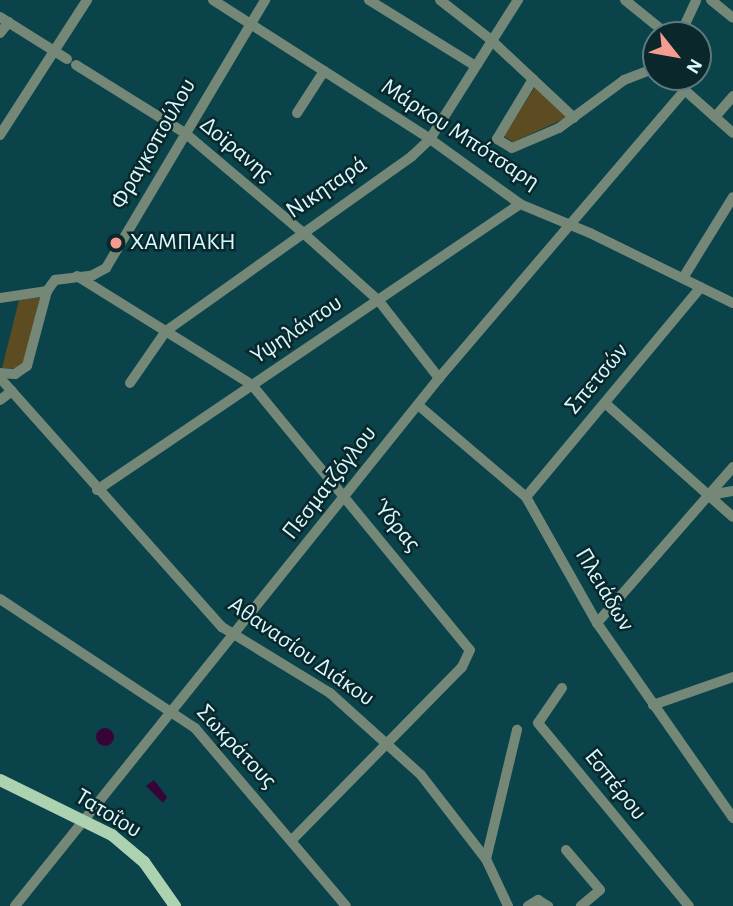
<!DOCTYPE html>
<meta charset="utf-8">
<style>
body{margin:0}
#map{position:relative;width:733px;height:906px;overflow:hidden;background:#0a434a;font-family:"Alegreya Sans",sans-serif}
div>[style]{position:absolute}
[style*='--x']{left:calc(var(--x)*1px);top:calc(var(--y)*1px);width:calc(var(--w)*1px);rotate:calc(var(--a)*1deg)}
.green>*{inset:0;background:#5d4c21}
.water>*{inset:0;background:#370437}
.round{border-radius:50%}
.minor>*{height:10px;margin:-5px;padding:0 5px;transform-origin:5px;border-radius:5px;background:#758777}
.major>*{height:12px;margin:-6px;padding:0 6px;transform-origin:6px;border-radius:6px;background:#add2b1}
.dots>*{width:19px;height:19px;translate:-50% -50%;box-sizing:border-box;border:4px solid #0a272b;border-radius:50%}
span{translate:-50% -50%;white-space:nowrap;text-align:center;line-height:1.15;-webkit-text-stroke:5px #0a272b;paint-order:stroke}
.street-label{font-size:24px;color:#d8f9fe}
.poi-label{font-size:24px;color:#d8f9fe}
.left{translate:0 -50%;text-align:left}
.north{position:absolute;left:642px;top:21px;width:70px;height:70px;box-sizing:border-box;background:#0a272b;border:2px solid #5c7b7f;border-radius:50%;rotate:121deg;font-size:19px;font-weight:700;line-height:28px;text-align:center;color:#d8f9fe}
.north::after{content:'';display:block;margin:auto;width:24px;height:32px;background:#f59c91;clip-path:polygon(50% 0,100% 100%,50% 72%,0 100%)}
</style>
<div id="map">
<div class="green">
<div style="clip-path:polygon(536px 85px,568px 117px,513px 142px,504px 136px)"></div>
<div style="clip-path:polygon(40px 297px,25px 361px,17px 368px,2px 368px,19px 300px)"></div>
</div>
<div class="water">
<div class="round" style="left:96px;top:728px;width:18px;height:18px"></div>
<div style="clip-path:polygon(154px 780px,167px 797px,163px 803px,146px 786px)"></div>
</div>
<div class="minor">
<div style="--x:213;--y:0;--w:258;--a:32.6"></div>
<div style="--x:430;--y:139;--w:111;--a:35.8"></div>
<div style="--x:520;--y:204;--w:76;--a:22.5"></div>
<div style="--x:590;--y:233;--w:159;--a:26.1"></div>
<div style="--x:369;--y:0;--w:123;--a:31.8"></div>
<div style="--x:440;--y:0;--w:63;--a:38"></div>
<div style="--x:490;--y:39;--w:115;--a:43.2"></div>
<div style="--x:625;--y:0;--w:55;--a:39.1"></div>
<div style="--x:711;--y:0;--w:28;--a:39"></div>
<div style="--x:0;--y:17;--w:79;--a:32.1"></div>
<div style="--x:0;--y:33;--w:14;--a:-51"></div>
<div style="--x:680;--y:35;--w:38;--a:-65"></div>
<div style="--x:76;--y:65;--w:128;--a:32"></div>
<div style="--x:185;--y:133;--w:152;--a:40.2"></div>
<div style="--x:301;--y:231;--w:105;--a:41.9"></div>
<div style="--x:379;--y:301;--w:98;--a:52.1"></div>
<div style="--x:670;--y:77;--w:84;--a:41.6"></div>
<div style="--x:533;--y:79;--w:70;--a:121"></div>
<div style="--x:497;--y:139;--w:17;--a:31"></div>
<div style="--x:512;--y:148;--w:51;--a:-23.1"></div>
<div style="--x:559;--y:128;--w:81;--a:-36.4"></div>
<div style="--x:624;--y:80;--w:34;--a:-21"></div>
<div style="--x:297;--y:113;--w:50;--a:-57.3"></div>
<div style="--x:715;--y:117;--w:28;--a:-49"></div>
<div style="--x:0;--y:135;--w:161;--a:-57.2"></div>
<div style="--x:77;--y:276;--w:206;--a:31.9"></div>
<div style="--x:252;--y:385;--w:343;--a:50.6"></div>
<div style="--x:470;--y:650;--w:19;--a:115"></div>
<div style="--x:462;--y:667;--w:243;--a:134.5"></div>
<div style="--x:683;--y:278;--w:95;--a:-58.3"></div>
<div style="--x:0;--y:298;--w:48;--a:-8.5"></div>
<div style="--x:0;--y:373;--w:15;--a:4"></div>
<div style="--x:15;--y:374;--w:14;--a:-34"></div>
<div style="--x:27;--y:366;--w:78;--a:-75.1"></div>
<div style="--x:47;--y:291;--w:14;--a:-54"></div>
<div style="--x:55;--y:280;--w:38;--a:-7"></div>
<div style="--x:93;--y:275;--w:15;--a:-28"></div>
<div style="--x:106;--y:268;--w:312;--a:-59.3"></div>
<div style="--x:0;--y:378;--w:334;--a:48.3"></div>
<div style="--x:222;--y:627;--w:127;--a:31.4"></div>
<div style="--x:330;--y:693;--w:122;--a:42"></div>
<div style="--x:421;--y:775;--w:106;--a:52.3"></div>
<div style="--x:486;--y:859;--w:52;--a:64.9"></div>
<div style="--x:130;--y:383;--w:63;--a:-55.3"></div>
<div style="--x:166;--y:331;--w:302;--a:-35.4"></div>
<div style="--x:412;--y:156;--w:25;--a:-43"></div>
<div style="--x:430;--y:139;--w:165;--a:-57.7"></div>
<div style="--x:0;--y:400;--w:15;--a:-37"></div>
<div style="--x:605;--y:403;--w:171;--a:41.7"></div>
<div style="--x:418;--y:405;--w:142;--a:40.4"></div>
<div style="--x:526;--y:497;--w:145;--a:60.6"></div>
<div style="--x:597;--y:623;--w:238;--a:55.1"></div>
<div style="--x:97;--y:490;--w:511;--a:-34.06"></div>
<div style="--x:710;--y:495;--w:23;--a:-10"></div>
<div style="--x:526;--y:497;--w:273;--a:-50.2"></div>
<div style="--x:0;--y:599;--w:234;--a:33.5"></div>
<div style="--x:195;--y:728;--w:233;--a:49.7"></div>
<div style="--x:597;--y:623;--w:207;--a:-48.9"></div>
<div style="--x:562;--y:688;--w:42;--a:124.4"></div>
<div style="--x:538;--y:723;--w:237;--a:50.5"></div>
<div style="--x:653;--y:705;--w:85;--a:-19.3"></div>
<div style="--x:566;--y:850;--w:52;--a:49.6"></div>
<div style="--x:600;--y:890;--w:25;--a:140"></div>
<div style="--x:486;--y:859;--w:133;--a:-76.5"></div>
<div style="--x:15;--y:906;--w:677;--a:-51.23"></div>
<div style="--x:439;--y:378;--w:379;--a:-49.5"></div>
<div style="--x:528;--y:906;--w:12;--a:-31"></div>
<div style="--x:538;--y:900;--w:12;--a:31"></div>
</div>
<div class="major">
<div style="--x:0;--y:780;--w:125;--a:26.2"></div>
<div style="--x:112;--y:835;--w:42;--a:40.2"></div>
<div style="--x:144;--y:862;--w:54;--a:54.8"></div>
</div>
<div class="dots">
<div style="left:116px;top:243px;background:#f59c91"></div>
</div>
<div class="street-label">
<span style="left:460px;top:135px;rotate:33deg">Μάρκου Μπότσαρη</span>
<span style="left:154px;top:144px;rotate:-60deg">Φραγκοπούλου</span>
<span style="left:236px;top:150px;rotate:40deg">Δοϊρανης</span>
<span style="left:327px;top:188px;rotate:-34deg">Νικηταρά</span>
<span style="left:297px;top:330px;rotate:-34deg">Υψηλάντου</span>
<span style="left:597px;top:379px;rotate:-50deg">Σπετσών</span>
<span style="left:330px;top:483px;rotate:-52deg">Πεσματζόγλου</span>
<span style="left:396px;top:526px;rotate:50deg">Ύδρας</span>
<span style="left:604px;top:590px;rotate:59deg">Πλειάδων</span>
<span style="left:301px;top:652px;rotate:35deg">Αθανασίου Διάκου</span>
<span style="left:236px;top:747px;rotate:47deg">Σωκράτους</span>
<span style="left:615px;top:785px;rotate:51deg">Εσπέρου</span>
<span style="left:108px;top:814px;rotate:31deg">Τατοΐου</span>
</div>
<div class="poi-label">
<span class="left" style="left:130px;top:243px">ΧΑΜΠΑΚΗ</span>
</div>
<div class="north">N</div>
</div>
